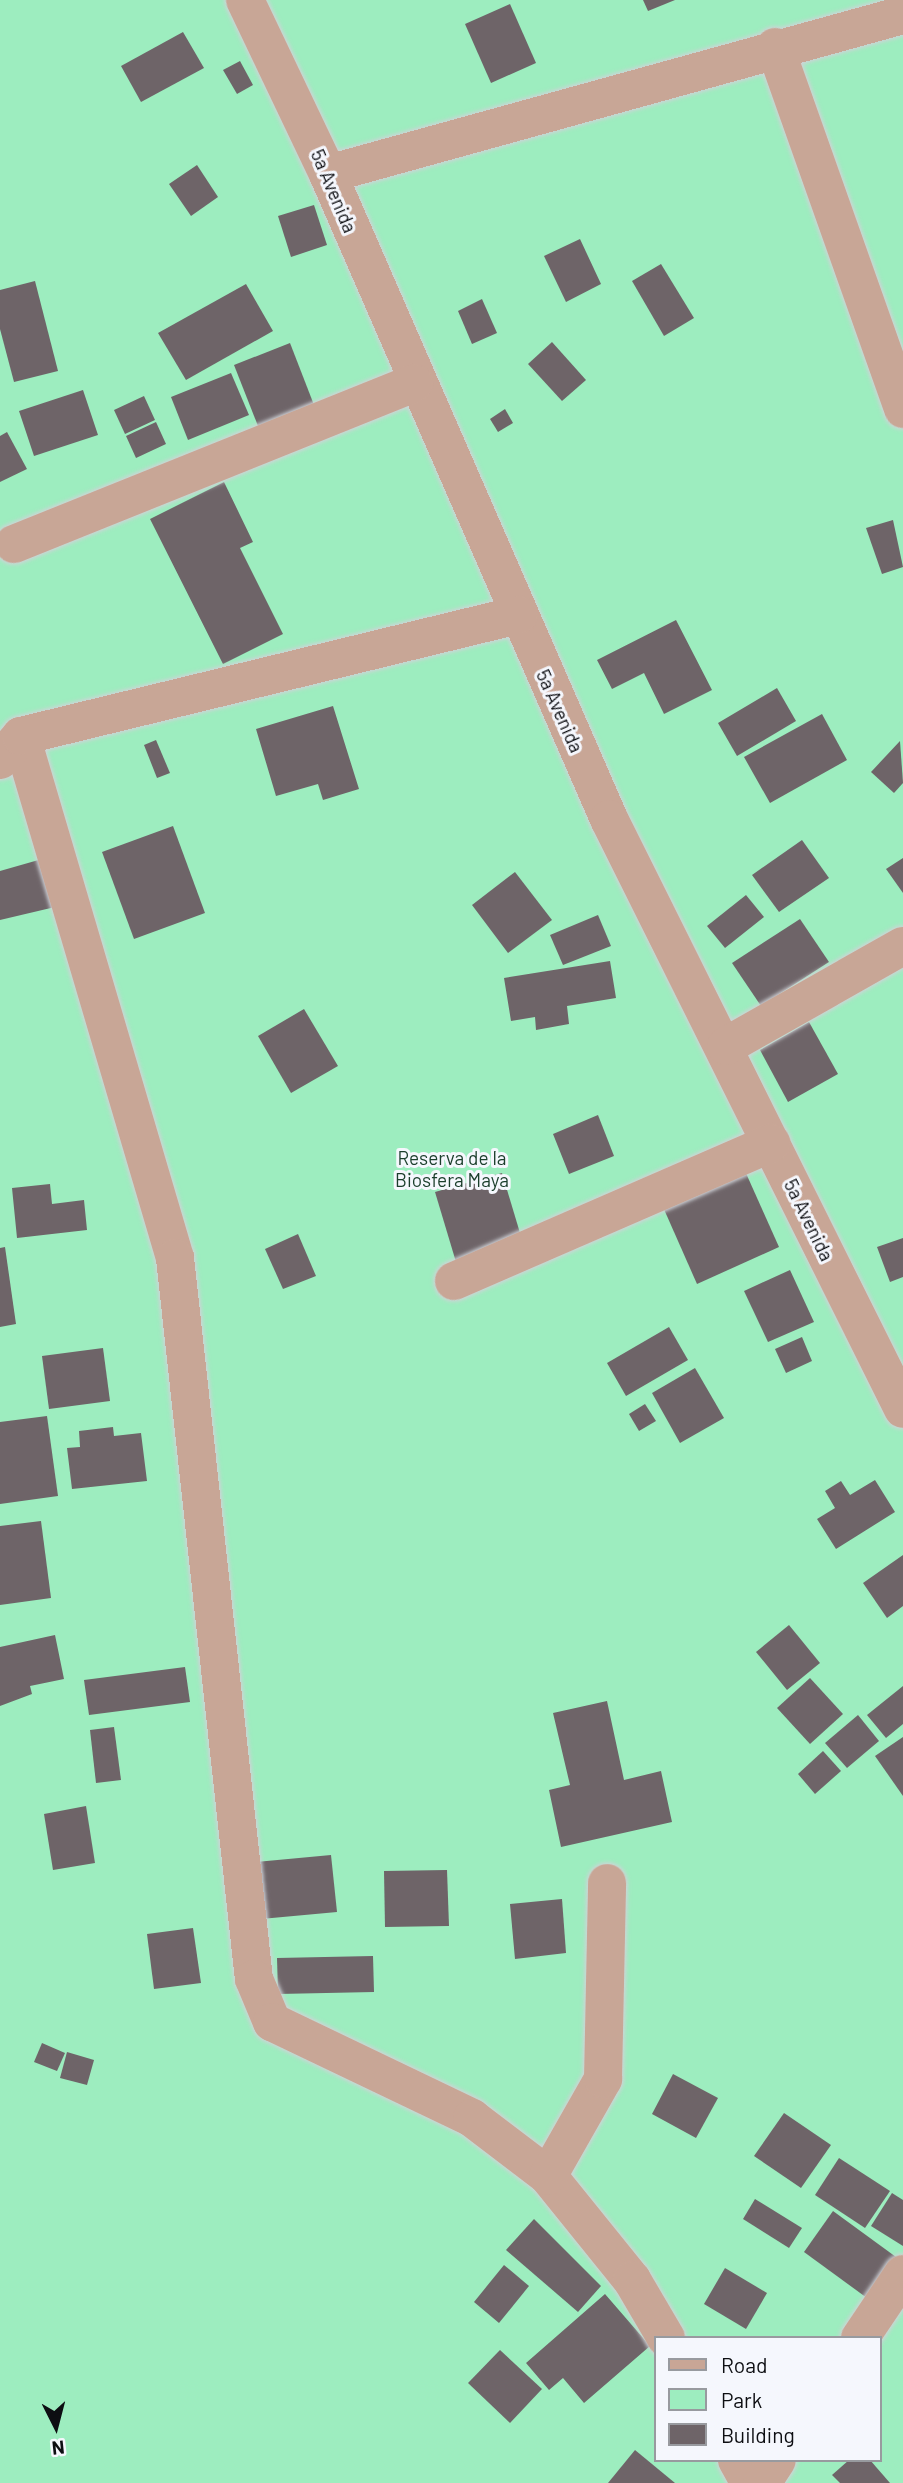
<!DOCTYPE html>
<style>
body{margin:0}
#map{position:relative;width:903px;height:2483px;overflow:hidden;background:#f5f7fd;font-family:Barlow,sans-serif}
div>[style]{position:absolute}
[style*='--x']{left:calc(var(--x)*1px);top:calc(var(--y)*1px);width:calc(var(--w)*1px);rotate:calc(var(--a)*1deg)}
.green>*{inset:0;background:#9dedbf}
.building>*{inset:0;background:#6e6468}
.roads{filter:drop-shadow(0 0 2px #d0d2d7) drop-shadow(0 0 2px #d0d2d7)}
.minor>*{height:38px;margin:-19px;padding:0 19px;transform-origin:19px;border-radius:19px;background:#c8a696}
span{translate:-50% -50%;white-space:nowrap;text-align:center;line-height:1.15;-webkit-text-stroke:6px #f5f7fd;paint-order:stroke}
.street-label{font-size:19px;color:#0d0e12}
.park-label{font-size:19px;color:#1a3e2b}
.legend{position:absolute;left:654px;top:2336px;width:228px;height:126px;box-sizing:border-box;background:#f5f7fd;border:2px solid #989a9f;margin:0;padding:9px 12px;list-style:none;font-size:21px;color:#0d0e12}
.legend li{display:flex;align-items:center;gap:14px;height:35px}
.legend b{width:35px;border:2px solid #989a9f}
.north{position:absolute;left:21px;top:2392px;width:70px;height:70px;-webkit-text-stroke:5px #f5f7fd;paint-order:stroke;rotate:174deg;font-size:19px;font-weight:700;line-height:28px;text-align:center;color:#0d0e12}
.north::after{content:'';display:block;margin:auto;width:24px;height:32px;background:#0d0e12;clip-path:polygon(50% 0,100% 100%,50% 72%,0 100%)}
</style>
<div id="map">
<div class="green">
<div style="clip-path:polygon(evenodd,0 0,903px 0,903px 2483px,0 2483px,0 0,656px 2338px,880px 2338px,880px 2460px,656px 2460px,656px 2338px)"></div>
</div>
<div class="building">
<div style="clip-path:polygon(643px 0,675px 0,648px 11px)"></div>
<div style="clip-path:polygon(510px 4px,536px 63px,491px 83px,465px 24px)"></div>
<div style="clip-path:polygon(183px 32px,204px 68px,141px 102px,121px 66px)"></div>
<div style="clip-path:polygon(240px 61px,253px 85px,237px 94px,223px 70px)"></div>
<div style="clip-path:polygon(197px 165px,218px 197px,191px 216px,169px 184px)"></div>
<div style="clip-path:polygon(314px 205px,327px 245px,291px 257px,278px 216px)"></div>
<div style="clip-path:polygon(580px 239px,601px 284px,566px 302px,544px 256px)"></div>
<div style="clip-path:polygon(661px 264px,694px 318px,664px 336px,632px 281px)"></div>
<div style="clip-path:polygon(35px 281px,58px 371px,14px 382px,0 329px,0 290px)"></div>
<div style="clip-path:polygon(246px 284px,273px 331px,186px 380px,158px 333px)"></div>
<div style="clip-path:polygon(482px 299px,497px 333px,472px 344px,458px 311px)"></div>
<div style="clip-path:polygon(552px 342px,586px 380px,562px 401px,528px 364px)"></div>
<div style="clip-path:polygon(290px 343px,314px 405px,258px 426px,234px 365px)"></div>
<div style="clip-path:polygon(231px 373px,249px 415px,188px 440px,171px 397px)"></div>
<div style="clip-path:polygon(83px 390px,98px 435px,34px 456px,19px 411px)"></div>
<div style="clip-path:polygon(144px 396px,155px 420px,125px 434px,114px 410px)"></div>
<div style="clip-path:polygon(505px 409px,513px 423px,498px 432px,490px 419px)"></div>
<div style="clip-path:polygon(156px 422px,166px 444px,136px 458px,126px 436px)"></div>
<div style="clip-path:polygon(7px 432px,27px 469px,0 482px,0 436px)"></div>
<div style="clip-path:polygon(224px 482px,253px 542px,240px 548px,283px 634px,223px 664px,150px 519px)"></div>
<div style="clip-path:polygon(893px 520px,903px 567px,882px 574px,866px 528px)"></div>
<div style="clip-path:polygon(676px 620px,712px 690px,664px 714px,644px 673px,612px 689px,597px 660px)"></div>
<div style="clip-path:polygon(777px 688px,796px 721px,737px 756px,718px 723px)"></div>
<div style="clip-path:polygon(333px 706px,359px 789px,323px 800px,318px 784px,276px 796px,256px 729px)"></div>
<div style="clip-path:polygon(822px 714px,847px 760px,770px 803px,744px 757px)"></div>
<div style="clip-path:polygon(156px 740px,170px 773px,157px 778px,144px 745px)"></div>
<div style="clip-path:polygon(900px 741px,903px 783px,894px 793px,871px 772px)"></div>
<div style="clip-path:polygon(173px 826px,205px 913px,134px 939px,102px 852px)"></div>
<div style="clip-path:polygon(802px 840px,829px 878px,779px 912px,752px 875px)"></div>
<div style="clip-path:polygon(903px 858px,903px 893px,886px 869px)"></div>
<div style="clip-path:polygon(42px 859px,55px 907px,0 920px,0 871px)"></div>
<div style="clip-path:polygon(515px 872px,552px 920px,508px 953px,472px 905px)"></div>
<div style="clip-path:polygon(746px 895px,764px 917px,725px 948px,707px 926px)"></div>
<div style="clip-path:polygon(598px 915px,611px 946px,563px 965px,550px 935px)"></div>
<div style="clip-path:polygon(800px 919px,829px 962px,761px 1006px,732px 963px)"></div>
<div style="clip-path:polygon(610px 961px,616px 998px,567px 1006px,569px 1024px,536px 1030px,535px 1017px,511px 1021px,504px 978px)"></div>
<div style="clip-path:polygon(304px 1009px,338px 1066px,291px 1093px,258px 1036px)"></div>
<div style="clip-path:polygon(809px 1022px,838px 1074px,788px 1102px,760px 1050px)"></div>
<div style="clip-path:polygon(598px 1115px,614px 1156px,569px 1174px,553px 1134px)"></div>
<div style="clip-path:polygon(745px 1171px,779px 1247px,697px 1284px,663px 1207px)"></div>
<div style="clip-path:polygon(502px 1173px,523px 1243px,456px 1262px,435px 1192px)"></div>
<div style="clip-path:polygon(50px 1184px,52px 1204px,84px 1200px,87px 1230px,17px 1238px,12px 1188px)"></div>
<div style="clip-path:polygon(298px 1234px,316px 1276px,283px 1289px,265px 1249px)"></div>
<div style="clip-path:polygon(903px 1238px,903px 1277px,890px 1282px,877px 1247px)"></div>
<div style="clip-path:polygon(5px 1247px,16px 1324px,0 1327px,0 1248px)"></div>
<div style="clip-path:polygon(790px 1270px,814px 1322px,768px 1342px,744px 1291px)"></div>
<div style="clip-path:polygon(669px 1327px,688px 1360px,626px 1396px,607px 1363px)"></div>
<div style="clip-path:polygon(802px 1337px,812px 1361px,786px 1373px,775px 1349px)"></div>
<div style="clip-path:polygon(103px 1348px,110px 1401px,49px 1409px,42px 1356px)"></div>
<div style="clip-path:polygon(695px 1368px,724px 1418px,680px 1443px,652px 1393px)"></div>
<div style="clip-path:polygon(645px 1404px,656px 1421px,639px 1431px,629px 1414px)"></div>
<div style="clip-path:polygon(47px 1416px,58px 1496px,0 1504px,0 1422px)"></div>
<div style="clip-path:polygon(113px 1427px,114px 1436px,141px 1433px,147px 1481px,72px 1489px,67px 1448px,80px 1447px,79px 1431px)"></div>
<div style="clip-path:polygon(875px 1480px,895px 1512px,836px 1549px,817px 1519px,835px 1508px,825px 1491px,841px 1481px,850px 1495px)"></div>
<div style="clip-path:polygon(41px 1521px,51px 1598px,0 1605px,0 1526px)"></div>
<div style="clip-path:polygon(903px 1555px,903px 1606px,887px 1618px,863px 1583px)"></div>
<div style="clip-path:polygon(789px 1625px,820px 1663px,787px 1690px,756px 1652px)"></div>
<div style="clip-path:polygon(55px 1635px,64px 1679px,30px 1686px,32px 1694px,0 1706px,0 1647px)"></div>
<div style="clip-path:polygon(185px 1667px,190px 1702px,89px 1715px,84px 1680px)"></div>
<div style="clip-path:polygon(810px 1678px,843px 1714px,810px 1744px,777px 1708px)"></div>
<div style="clip-path:polygon(903px 1686px,903px 1724px,886px 1738px,867px 1715px)"></div>
<div style="clip-path:polygon(607px 1701px,624px 1780px,661px 1771px,672px 1822px,561px 1847px,549px 1790px,570px 1785px,553px 1713px)"></div>
<div style="clip-path:polygon(858px 1715px,879px 1741px,847px 1768px,825px 1743px)"></div>
<div style="clip-path:polygon(114px 1727px,121px 1780px,96px 1783px,90px 1730px)"></div>
<div style="clip-path:polygon(903px 1737px,903px 1796px,875px 1756px)"></div>
<div style="clip-path:polygon(823px 1751px,841px 1771px,815px 1794px,798px 1774px)"></div>
<div style="clip-path:polygon(86px 1806px,95px 1863px,53px 1870px,44px 1814px)"></div>
<div style="clip-path:polygon(331px 1855px,337px 1912px,261px 1919px,256px 1862px)"></div>
<div style="clip-path:polygon(447px 1870px,449px 1926px,385px 1927px,384px 1871px)"></div>
<div style="clip-path:polygon(562px 1899px,566px 1953px,515px 1959px,510px 1904px)"></div>
<div style="clip-path:polygon(193px 1928px,201px 1983px,154px 1989px,147px 1934px)"></div>
<div style="clip-path:polygon(373px 1956px,374px 1992px,278px 1994px,277px 1958px)"></div>
<div style="clip-path:polygon(42px 2043px,65px 2053px,57px 2071px,34px 2062px)"></div>
<div style="clip-path:polygon(67px 2052px,94px 2060px,87px 2085px,60px 2078px)"></div>
<div style="clip-path:polygon(673px 2074px,718px 2098px,696px 2138px,652px 2114px)"></div>
<div style="clip-path:polygon(784px 2113px,831px 2145px,801px 2188px,754px 2156px)"></div>
<div style="clip-path:polygon(839px 2158px,890px 2191px,865px 2228px,815px 2195px)"></div>
<div style="clip-path:polygon(892px 2193px,903px 2200px,903px 2246px,871px 2226px)"></div>
<div style="clip-path:polygon(755px 2199px,802px 2228px,789px 2248px,743px 2219px)"></div>
<div style="clip-path:polygon(833px 2211px,896px 2257px,867px 2298px,804px 2252px)"></div>
<div style="clip-path:polygon(534px 2219px,601px 2286px,578px 2312px,506px 2250px)"></div>
<div style="clip-path:polygon(504px 2265px,529px 2286px,499px 2323px,474px 2302px)"></div>
<div style="clip-path:polygon(725px 2268px,767px 2293px,746px 2329px,704px 2304px)"></div>
<div style="clip-path:polygon(605px 2294px,650px 2346px,584px 2403px,563px 2378px,549px 2390px,526px 2363px)"></div>
<div style="clip-path:polygon(500px 2350px,542px 2389px,510px 2423px,468px 2383px)"></div>
<div style="clip-path:polygon(635px 2450px,675px 2483px,608px 2483px)"></div>
<div style="clip-path:polygon(849px 2460px,870px 2460px,890px 2483px,840px 2483px,832px 2475px)"></div>
</div>
<div class="roads">
<div class="minor">
<div style="--x:245;--y:0;--w:193;--a:64.5"></div>
<div style="--x:328;--y:174;--w:704;--a:66.46"></div>
<div style="--x:609;--y:819;--w:659;--a:63.51"></div>
<div style="--x:775;--y:47;--w:384;--a:70.5"></div>
<div style="--x:328;--y:174;--w:597;--a:-15.46"></div>
<div style="--x:14;--y:544;--w:431;--a:-21.9"></div>
<div style="--x:21;--y:736;--w:544;--a:73.56"></div>
<div style="--x:175;--y:1258;--w:725;--a:83.75"></div>
<div style="--x:254;--y:1979;--w:47;--a:67.3"></div>
<div style="--x:272;--y:2022;--w:222;--a:25.6"></div>
<div style="--x:472;--y:2118;--w:96;--a:37.3"></div>
<div style="--x:548;--y:2176;--w:134;--a:51.1"></div>
<div style="--x:632;--y:2280;--w:67;--a:59.6"></div>
<div style="--x:0;--y:760;--w:32;--a:-49"></div>
<div style="--x:21;--y:736;--w:512;--a:-13.68"></div>
<div style="--x:726;--y:1046;--w:203;--a:-29.5"></div>
<div style="--x:454;--y:1281;--w:346;--a:-23.5"></div>
<div style="--x:548;--y:2176;--w:112;--a:-60.4"></div>
<div style="--x:603;--y:2079;--w:196;--a:-88.8"></div>
<div style="--x:860;--y:2338;--w:77;--a:-56.1"></div>
<div style="--x:737;--y:2460;--w:26;--a:61"></div>
<div style="--x:762;--y:2483;--w:27;--a:-57"></div>
</div>
</div>
<div class="street-label">
<span style="left:334px;top:191px;rotate:67deg">5a Avenida</span>
<span style="left:560px;top:711px;rotate:66deg">5a Avenida</span>
<span style="left:809px;top:1220px;rotate:64deg">5a Avenida</span>
</div>
<div class="park-label">
<span style="left:452px;top:1169px">Reserva de la<br>Biosfera Maya</span>
</div>
<ul class="legend">
<li><b style="height:9px;background:#c8a696"></b>Road</li>
<li><b style="height:19px;background:#9dedbf"></b>Park</li>
<li><b style="height:19px;background:#6e6468"></b>Building</li>
</ul>
<div class="north">N</div>
</div>
